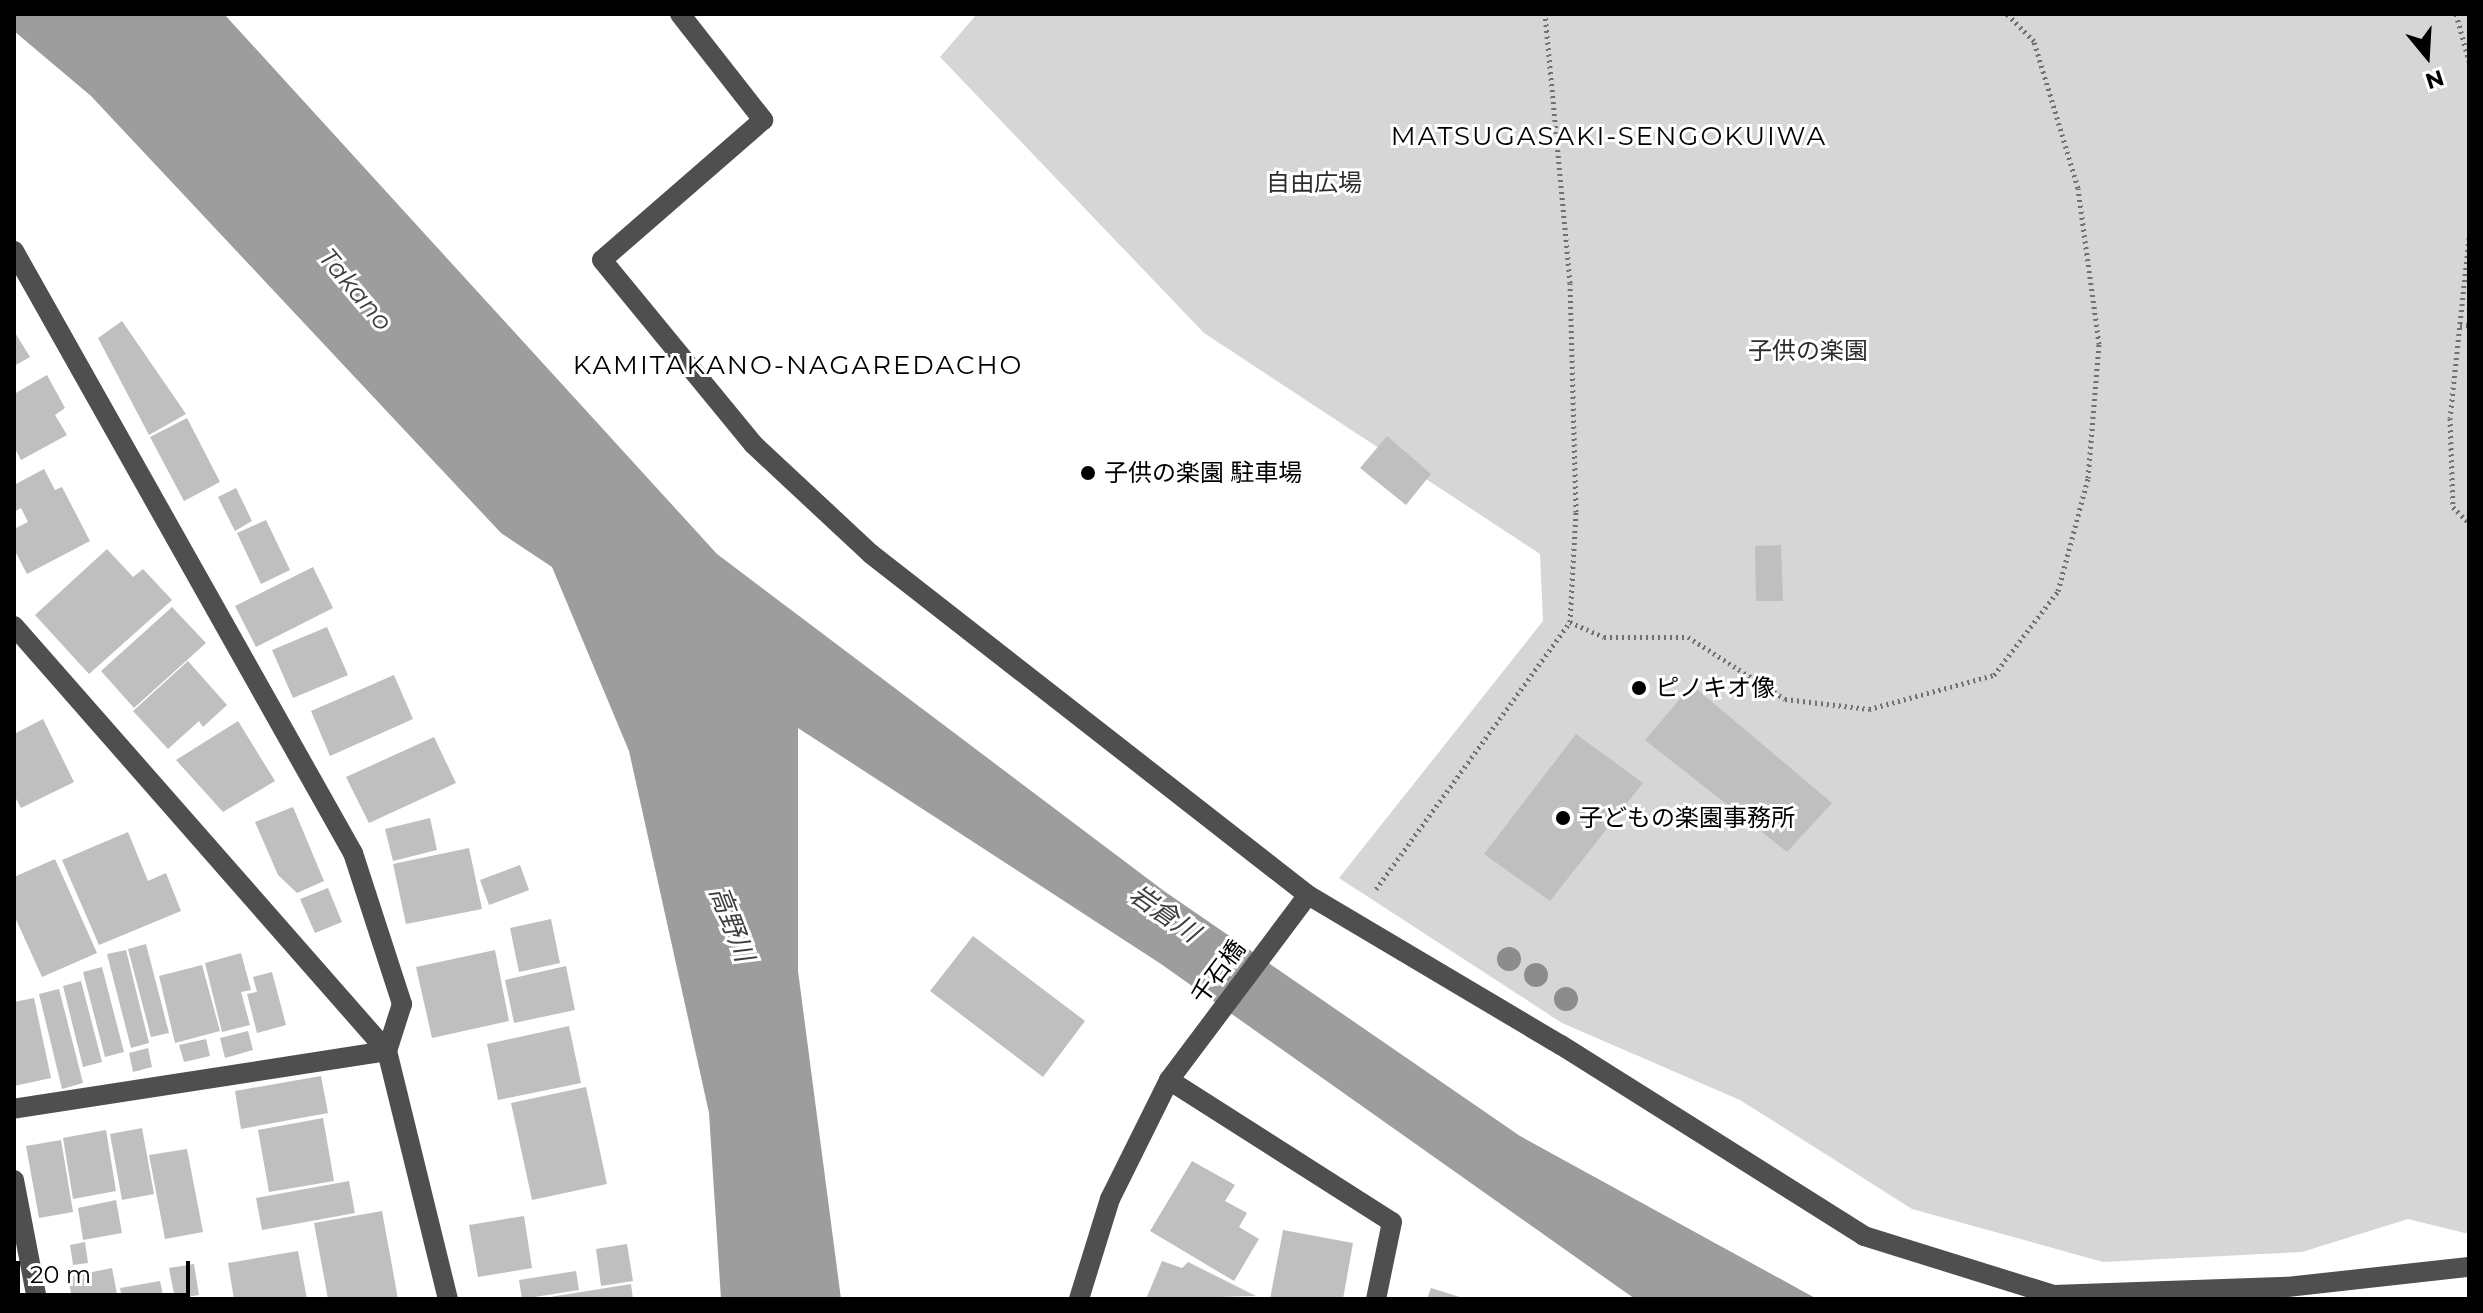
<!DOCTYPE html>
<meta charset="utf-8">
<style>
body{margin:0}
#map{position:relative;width:2483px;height:1313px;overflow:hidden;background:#fff;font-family:Montserrat,"Noto Sans JP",sans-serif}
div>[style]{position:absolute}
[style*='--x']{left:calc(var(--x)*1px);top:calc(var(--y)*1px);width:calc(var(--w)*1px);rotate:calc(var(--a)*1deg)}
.green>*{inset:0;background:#d6d6d6}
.water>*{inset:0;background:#9d9d9d}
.building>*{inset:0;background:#bfbfbf}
.path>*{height:5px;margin-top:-2.5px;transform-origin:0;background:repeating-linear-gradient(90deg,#717171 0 2px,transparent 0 6px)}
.minor>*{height:20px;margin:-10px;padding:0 10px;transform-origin:10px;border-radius:10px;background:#4f4f4f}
.trees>*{width:24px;height:24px;margin:-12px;border-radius:50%;background:#8c8c8c}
.dots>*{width:22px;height:22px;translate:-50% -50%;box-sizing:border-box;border:4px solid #fff;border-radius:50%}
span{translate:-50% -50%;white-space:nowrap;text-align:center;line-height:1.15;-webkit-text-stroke:6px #fff;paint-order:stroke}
.park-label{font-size:24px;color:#2d2d2d}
.poi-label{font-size:24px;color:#000}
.left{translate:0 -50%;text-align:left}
.street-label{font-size:24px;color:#000}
.neighbourhood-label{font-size:26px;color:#000;letter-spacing:2px}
.water-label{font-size:26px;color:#3e3e3e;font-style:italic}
.frame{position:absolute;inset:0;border:16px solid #000;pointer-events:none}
.north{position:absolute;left:2387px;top:16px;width:80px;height:80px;-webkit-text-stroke:6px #fff;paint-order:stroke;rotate:162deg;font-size:22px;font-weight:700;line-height:32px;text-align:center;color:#000}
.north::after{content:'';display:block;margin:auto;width:28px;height:36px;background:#000;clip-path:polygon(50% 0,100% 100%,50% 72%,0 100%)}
.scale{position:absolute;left:16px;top:1261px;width:174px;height:36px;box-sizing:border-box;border:4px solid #000;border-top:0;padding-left:10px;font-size:24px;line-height:28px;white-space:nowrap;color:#000;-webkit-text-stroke:6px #fff;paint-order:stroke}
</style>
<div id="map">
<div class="green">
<div style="clip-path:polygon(977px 14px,2469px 14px,2469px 1234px,2408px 1219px,2302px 1252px,2103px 1262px,1912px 1209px,1740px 1100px,1562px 1023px,1339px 878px,1543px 621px,1540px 554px,1204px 333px,940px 57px)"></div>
</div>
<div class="water">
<div style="clip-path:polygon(14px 14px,224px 14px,717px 554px,1164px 891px,1520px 1136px,1817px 1299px,1635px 1299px,1161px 964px,798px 728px,798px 971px,841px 1299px,721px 1299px,709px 1113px,629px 751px,552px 567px,501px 533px,91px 96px,14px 31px)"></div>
</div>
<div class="building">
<div style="clip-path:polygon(122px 321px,186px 414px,149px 435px,98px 338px)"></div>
<div style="clip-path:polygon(14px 331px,30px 357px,14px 366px)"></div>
<div style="clip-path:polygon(47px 375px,65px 408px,55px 415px,67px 435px,21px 460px,14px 447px,14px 394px)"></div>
<div style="clip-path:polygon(187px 418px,220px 482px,184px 501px,150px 437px)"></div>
<div style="clip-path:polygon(1387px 436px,1431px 474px,1406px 505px,1360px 468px)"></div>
<div style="clip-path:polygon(44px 469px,55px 490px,62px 487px,90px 541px,27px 574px,14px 549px,14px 529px,28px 522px,21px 508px,14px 512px,14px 485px)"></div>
<div style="clip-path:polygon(236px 488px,252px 521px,235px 531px,218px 497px)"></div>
<div style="clip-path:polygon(266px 520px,290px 570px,261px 584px,237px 533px)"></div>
<div style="clip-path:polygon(1781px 545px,1783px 601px,1756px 601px,1755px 546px)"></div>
<div style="clip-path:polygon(107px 549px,133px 577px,143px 569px,172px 600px,89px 674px,35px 615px)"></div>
<div style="clip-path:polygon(313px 567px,333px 608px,256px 647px,235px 606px)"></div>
<div style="clip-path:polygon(172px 607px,206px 643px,134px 708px,101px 671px)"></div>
<div style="clip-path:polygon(327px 627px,348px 675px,293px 698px,272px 650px)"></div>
<div style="clip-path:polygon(188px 661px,227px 705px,203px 727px,199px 721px,168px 749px,133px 711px)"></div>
<div style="clip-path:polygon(394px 675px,413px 719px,330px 756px,311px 711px)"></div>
<div style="clip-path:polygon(1692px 685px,1832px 803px,1787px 852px,1645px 740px)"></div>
<div style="clip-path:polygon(43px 719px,74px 782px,21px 808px,14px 795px,14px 734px)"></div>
<div style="clip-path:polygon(238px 721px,275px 781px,223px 812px,176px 760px)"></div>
<div style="clip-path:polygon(1576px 734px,1643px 783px,1550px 901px,1484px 854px)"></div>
<div style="clip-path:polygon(434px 737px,456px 783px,369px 823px,346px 777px)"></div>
<div style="clip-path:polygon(293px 807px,324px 881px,297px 893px,278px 875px,255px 822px)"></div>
<div style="clip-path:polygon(430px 818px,437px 850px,393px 861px,385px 829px)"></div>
<div style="clip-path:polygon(128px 832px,148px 881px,166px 873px,181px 911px,99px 945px,62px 860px)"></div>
<div style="clip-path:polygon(469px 848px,482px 909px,406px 924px,393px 864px)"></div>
<div style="clip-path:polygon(55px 859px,97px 953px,42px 977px,14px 915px,14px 877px)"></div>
<div style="clip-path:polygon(520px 865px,529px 890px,489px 905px,480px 880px)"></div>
<div style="clip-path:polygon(328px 888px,342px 922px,315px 933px,300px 899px)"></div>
<div style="clip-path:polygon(551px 919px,560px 963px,519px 972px,510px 928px)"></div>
<div style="clip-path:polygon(973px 936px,1085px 1021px,1043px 1077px,930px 991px)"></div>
<div style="clip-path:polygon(146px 944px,169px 1033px,151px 1037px,128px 949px)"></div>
<div style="clip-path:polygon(126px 950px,149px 1043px,131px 1048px,107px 954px)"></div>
<div style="clip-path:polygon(495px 950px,509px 1021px,432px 1038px,416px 967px)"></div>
<div style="clip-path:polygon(241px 953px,251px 990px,241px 992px,250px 1025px,222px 1032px,205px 963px)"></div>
<div style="clip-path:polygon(202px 965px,220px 1031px,175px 1043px,159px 976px)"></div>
<div style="clip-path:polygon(566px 966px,575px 1010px,514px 1023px,505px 980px)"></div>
<div style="clip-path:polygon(102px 967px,124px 1052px,105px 1057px,83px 972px)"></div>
<div style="clip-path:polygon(272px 972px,286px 1025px,257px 1033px,247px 994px,257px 992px,253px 977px)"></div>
<div style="clip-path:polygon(81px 981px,102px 1062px,83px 1067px,63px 986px)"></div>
<div style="clip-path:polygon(59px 989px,83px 1083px,62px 1089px,39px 994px)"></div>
<div style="clip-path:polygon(34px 998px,51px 1078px,14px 1086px,14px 1002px)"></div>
<div style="clip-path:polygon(569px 1026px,581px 1083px,498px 1100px,487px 1044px)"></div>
<div style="clip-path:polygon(248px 1031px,253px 1050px,225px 1058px,220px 1038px)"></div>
<div style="clip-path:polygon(206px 1039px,210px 1056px,184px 1062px,179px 1045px)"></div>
<div style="clip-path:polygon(148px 1048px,152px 1067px,133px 1072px,129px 1053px)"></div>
<div style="clip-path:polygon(321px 1076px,328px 1113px,241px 1129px,235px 1091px)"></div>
<div style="clip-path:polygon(586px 1087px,607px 1184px,532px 1200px,511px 1103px)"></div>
<div style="clip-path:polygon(323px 1118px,334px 1181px,269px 1192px,258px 1130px)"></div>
<div style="clip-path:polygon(142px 1128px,154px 1194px,122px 1200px,110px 1134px)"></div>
<div style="clip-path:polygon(106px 1130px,116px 1191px,73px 1199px,63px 1138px)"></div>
<div style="clip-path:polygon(61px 1140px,73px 1212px,39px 1218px,26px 1146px)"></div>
<div style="clip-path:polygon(187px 1149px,203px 1232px,165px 1239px,149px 1155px)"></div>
<div style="clip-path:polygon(1192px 1161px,1235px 1185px,1225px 1201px,1247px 1213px,1239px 1227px,1259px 1239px,1234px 1281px,1150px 1231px)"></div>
<div style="clip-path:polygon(349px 1181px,355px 1213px,262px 1230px,256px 1198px)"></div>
<div style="clip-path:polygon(116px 1200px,122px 1233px,83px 1240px,78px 1208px)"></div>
<div style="clip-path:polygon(382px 1211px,398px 1299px,328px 1299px,314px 1223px)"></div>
<div style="clip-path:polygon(524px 1216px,532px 1268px,478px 1277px,469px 1225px)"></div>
<div style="clip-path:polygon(1283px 1230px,1353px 1243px,1343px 1299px,1270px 1299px)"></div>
<div style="clip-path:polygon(85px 1242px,88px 1263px,73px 1265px,70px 1245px)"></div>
<div style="clip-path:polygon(627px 1244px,633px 1281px,601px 1286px,596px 1249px)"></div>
<div style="clip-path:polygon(298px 1251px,307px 1299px,234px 1299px,228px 1263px)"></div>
<div style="clip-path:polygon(1162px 1261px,1182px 1268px,1188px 1262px,1256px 1296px,1146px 1299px)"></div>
<div style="clip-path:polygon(194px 1264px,199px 1295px,175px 1299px,169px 1268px)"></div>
<div style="clip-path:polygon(112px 1268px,118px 1299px,72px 1299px,68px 1277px)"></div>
<div style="clip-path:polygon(576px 1271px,579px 1290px,522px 1299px,519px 1280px)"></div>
<div style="clip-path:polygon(160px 1281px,164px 1299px,122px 1299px,120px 1288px)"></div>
<div style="clip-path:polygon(631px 1284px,633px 1299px,550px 1299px,550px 1297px)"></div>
<div style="clip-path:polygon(1431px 1288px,1463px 1298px,1463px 1299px,1427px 1299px)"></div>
</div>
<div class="path">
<div style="--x:2456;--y:14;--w:49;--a:74.5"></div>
<div style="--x:2469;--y:238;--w:181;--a:96"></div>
<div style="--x:2450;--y:418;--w:89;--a:88.1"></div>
<div style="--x:2453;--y:507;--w:23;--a:45"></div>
<div style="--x:2460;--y:325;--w:9;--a:0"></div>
<div style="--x:1570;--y:622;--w:37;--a:24"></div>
<div style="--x:1604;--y:637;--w:84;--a:0"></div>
<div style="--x:1688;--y:637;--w:115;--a:32.6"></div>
<div style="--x:1785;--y:699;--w:85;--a:6.8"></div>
<div style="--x:1869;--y:709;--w:130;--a:-15.2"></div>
<div style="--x:1994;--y:675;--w:106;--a:-52.7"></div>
<div style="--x:2058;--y:591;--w:117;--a:-75.1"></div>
<div style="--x:2088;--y:478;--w:134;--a:-85.3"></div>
<div style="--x:2099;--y:344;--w:157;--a:-97.7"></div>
<div style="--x:2078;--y:188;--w:153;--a:-106.7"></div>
<div style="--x:2034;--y:41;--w:38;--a:-135"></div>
<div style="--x:1376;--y:889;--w:330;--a:-54"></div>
<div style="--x:1570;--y:622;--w:110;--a:-86.9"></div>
<div style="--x:1576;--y:512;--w:229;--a:-91.5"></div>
<div style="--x:1570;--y:283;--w:270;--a:-95.3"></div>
</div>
<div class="minor">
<div style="--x:680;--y:14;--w:135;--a:51.9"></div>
<div style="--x:763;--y:120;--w:213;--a:139"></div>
<div style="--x:602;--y:260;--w:238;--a:50.6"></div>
<div style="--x:753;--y:444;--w:161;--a:43"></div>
<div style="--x:871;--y:554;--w:554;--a:37.97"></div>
<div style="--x:1308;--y:895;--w:294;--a:30.7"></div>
<div style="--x:1561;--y:1045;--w:358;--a:32.2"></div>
<div style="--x:1864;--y:1236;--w:198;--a:17.3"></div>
<div style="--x:2053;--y:1295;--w:234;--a:-2"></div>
<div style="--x:2287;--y:1287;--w:183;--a:-6.3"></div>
<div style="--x:14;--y:251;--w:691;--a:60.62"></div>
<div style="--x:353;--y:853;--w:159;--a:72"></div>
<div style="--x:402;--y:1004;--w:49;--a:107.7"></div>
<div style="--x:387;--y:1051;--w:377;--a:171.2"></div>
<div style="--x:14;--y:626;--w:565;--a:48.73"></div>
<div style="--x:387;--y:1051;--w:255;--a:76.2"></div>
<div style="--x:1169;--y:1080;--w:264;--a:32.5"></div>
<div style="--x:1392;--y:1222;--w:79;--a:101.7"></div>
<div style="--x:14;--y:1180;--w:121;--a:79.1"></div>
<div style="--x:1079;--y:1299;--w:105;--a:-72.8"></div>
<div style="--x:1110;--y:1199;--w:133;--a:-63.6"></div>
<div style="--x:1169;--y:1080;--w:231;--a:-53.1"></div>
</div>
<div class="trees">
<div style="left:1509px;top:959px"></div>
<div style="left:1536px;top:975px"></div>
<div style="left:1566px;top:999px"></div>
</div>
<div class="dots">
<div style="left:1088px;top:473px;background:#000"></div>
<div style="left:1639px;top:688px;background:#000"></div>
<div style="left:1563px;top:818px;background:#000"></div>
</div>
<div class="park-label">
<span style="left:1314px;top:183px">自由広場</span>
<span style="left:1808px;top:351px">子供の楽園</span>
</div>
<div class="poi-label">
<span class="left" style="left:1104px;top:473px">子供の楽園 駐車場</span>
<span class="left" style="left:1655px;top:688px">ピノキオ像</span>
<span class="left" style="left:1579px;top:818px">子どもの楽園事務所</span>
</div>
<div class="street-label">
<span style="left:1218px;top:972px;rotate:-53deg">千石橋</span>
</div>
<div class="neighbourhood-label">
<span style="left:1609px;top:137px">MATSUGASAKI-SENGOKUIWA</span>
<span style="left:798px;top:366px">KAMITAKANO-NAGAREDACHO</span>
</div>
<div class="water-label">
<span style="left:355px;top:290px;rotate:50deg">Takano</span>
<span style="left:1164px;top:914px;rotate:35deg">岩倉川</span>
<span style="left:731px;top:924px;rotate:69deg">高野川</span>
</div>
<div class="frame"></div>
<div class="north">N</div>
<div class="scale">20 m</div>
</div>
